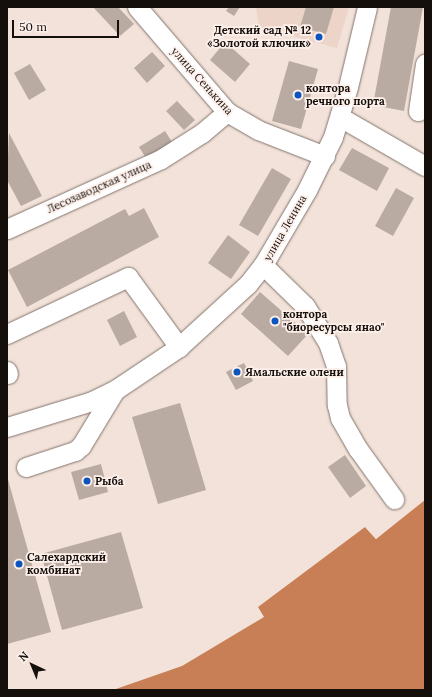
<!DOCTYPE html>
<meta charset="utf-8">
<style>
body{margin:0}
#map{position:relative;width:432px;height:697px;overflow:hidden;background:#f2e2d9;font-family:Lora,serif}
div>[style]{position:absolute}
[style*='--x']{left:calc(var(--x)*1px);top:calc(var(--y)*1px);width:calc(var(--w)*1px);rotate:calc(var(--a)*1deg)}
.built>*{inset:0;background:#ecd4c8}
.water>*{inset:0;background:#c87f56}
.pier>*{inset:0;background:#f2e2d9}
.building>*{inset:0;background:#b9aaa2}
.roads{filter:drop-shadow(0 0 1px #82746c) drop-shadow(0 0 1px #82746c)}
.minor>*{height:19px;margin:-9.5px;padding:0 9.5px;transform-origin:9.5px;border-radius:9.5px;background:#fff}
.dots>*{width:11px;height:11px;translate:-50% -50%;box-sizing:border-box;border:2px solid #fdefe9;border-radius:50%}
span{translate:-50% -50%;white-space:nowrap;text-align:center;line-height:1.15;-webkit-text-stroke:3.5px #fdefe9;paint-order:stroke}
.poi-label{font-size:11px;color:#150f0c;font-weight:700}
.right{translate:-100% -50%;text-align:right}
.left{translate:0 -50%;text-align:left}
.street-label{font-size:11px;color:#150f0c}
.frame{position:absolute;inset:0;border:8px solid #150f0c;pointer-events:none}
.north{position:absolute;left:12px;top:645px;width:40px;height:40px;-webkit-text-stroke:3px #fdefe9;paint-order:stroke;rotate:316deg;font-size:11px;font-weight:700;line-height:16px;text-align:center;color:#150f0c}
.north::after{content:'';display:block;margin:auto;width:14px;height:18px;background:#150f0c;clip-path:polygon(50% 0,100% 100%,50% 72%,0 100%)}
.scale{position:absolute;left:12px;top:20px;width:107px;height:18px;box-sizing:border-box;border:2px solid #150f0c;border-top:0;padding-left:5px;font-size:12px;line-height:14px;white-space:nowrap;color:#150f0c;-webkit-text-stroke:3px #fdefe9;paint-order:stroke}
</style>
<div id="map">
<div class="built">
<div style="clip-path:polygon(256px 7px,349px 7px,337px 48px,259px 27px)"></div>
</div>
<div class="water">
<div style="clip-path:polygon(425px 500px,425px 690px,113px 690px,182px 666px,264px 617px,258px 607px,365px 527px,376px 539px)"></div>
</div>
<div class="pier">
<div style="clip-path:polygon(425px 498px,376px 539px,365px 527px,376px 536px)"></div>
</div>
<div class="building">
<div style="clip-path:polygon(93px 7px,118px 7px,134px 24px,120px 36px)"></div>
<div style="clip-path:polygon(229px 7px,240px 7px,234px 16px,226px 11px)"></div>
<div style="clip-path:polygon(306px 7px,334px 7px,326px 34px,300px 27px)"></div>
<div style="clip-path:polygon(391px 7px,423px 7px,404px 111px,373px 105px)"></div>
<div style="clip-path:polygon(225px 42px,250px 64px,235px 82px,210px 60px)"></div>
<div style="clip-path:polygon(152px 52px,165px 66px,147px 83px,134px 68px)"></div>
<div style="clip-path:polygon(289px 61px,318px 69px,301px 129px,272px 121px)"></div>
<div style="clip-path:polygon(30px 64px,46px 90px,29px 100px,14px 73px)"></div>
<div style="clip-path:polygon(177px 101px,195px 120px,184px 130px,166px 111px)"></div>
<div style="clip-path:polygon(165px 131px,172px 142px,146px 158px,139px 147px)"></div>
<div style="clip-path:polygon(9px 133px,42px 196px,21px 206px,7px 180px)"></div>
<div style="clip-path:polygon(352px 148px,389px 168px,377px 191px,339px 170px)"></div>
<div style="clip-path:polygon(272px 168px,291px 179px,258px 236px,239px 225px)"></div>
<div style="clip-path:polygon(396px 188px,414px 198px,393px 236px,375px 226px)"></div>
<div style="clip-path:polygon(144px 208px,159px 237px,27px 307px,8px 270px,125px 209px,129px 216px)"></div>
<div style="clip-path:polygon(228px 235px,250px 252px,231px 279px,208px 263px)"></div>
<div style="clip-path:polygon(260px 292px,308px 334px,288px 356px,241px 314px)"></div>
<div style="clip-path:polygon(124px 311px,137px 337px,120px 346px,107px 320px)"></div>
<div style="clip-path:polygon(244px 363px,253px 381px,236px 390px,226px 372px)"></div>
<div style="clip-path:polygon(180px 403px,206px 490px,158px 504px,132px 417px)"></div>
<div style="clip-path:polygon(345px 455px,366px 486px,350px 498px,328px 467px)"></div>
<div style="clip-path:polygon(101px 464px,108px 492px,79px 500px,71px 472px)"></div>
<div style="clip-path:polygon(7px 476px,51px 632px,7px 644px)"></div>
<div style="clip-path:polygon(121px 532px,143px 608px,62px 630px,41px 554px)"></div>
</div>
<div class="roads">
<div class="minor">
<div style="--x:137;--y:7;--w:138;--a:49.4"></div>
<div style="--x:227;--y:112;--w:36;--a:30"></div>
<div style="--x:258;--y:130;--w:72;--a:21.2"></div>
<div style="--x:418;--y:111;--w:48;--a:-81.5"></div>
<div style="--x:340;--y:117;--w:98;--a:30"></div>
<div style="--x:7;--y:229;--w:169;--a:-24.4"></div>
<div style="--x:161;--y:159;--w:49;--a:-32.4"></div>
<div style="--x:202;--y:133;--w:33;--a:-40"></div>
<div style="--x:263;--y:265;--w:59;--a:44.3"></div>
<div style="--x:305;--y:306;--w:44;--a:58.1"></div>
<div style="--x:328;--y:343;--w:24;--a:71"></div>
<div style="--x:336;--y:366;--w:39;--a:89"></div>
<div style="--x:337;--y:405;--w:13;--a:77"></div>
<div style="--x:340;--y:418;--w:36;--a:60"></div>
<div style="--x:358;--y:449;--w:62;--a:54.2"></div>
<div style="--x:7;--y:334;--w:134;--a:-25.2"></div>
<div style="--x:128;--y:277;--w:87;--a:53.9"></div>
<div style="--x:7;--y:371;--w:3;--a:72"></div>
<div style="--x:7;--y:427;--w:89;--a:-17"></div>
<div style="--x:92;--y:401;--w:25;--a:-26"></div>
<div style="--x:115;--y:390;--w:77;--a:-33.9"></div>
<div style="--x:179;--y:347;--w:93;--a:-42.4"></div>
<div style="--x:248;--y:284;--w:24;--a:-52"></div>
<div style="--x:263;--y:265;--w:87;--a:-59.6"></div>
<div style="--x:307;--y:190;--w:59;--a:-63.9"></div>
<div style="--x:333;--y:137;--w:52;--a:-73.3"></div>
<div style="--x:348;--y:87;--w:82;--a:-76.6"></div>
<div style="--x:26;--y:467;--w:52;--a:-18.1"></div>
<div style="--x:75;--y:451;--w:8;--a:-40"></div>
<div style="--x:81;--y:446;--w:66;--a:-58.7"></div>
</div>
</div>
<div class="dots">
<div style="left:319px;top:37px;background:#0c55bf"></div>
<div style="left:298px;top:95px;background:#0c55bf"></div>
<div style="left:275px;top:321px;background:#0c55bf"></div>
<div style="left:237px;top:372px;background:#0c55bf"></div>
<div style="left:87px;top:481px;background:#0c55bf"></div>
<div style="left:19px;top:564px;background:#0c55bf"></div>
</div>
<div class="poi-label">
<span class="right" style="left:311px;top:37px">Детский сад № 12<br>«Золотой ключик»</span>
<span class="left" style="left:306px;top:95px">контора<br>речного порта</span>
<span class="left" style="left:283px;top:321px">контора<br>"биоресурсы янао"</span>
<span class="left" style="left:245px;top:372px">Ямальские олени</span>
<span class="left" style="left:95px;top:481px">Рыба</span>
<span class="left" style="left:27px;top:564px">Салехардский<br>комбинат</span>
</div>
<div class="street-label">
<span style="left:202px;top:81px;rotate:48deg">улица Сенькина</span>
<span style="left:99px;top:187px;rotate:-24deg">Лесозаводская улица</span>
<span style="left:285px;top:228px;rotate:-60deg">улица Ленина</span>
</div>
<div class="frame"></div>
<div class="north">N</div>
<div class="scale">50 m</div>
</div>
